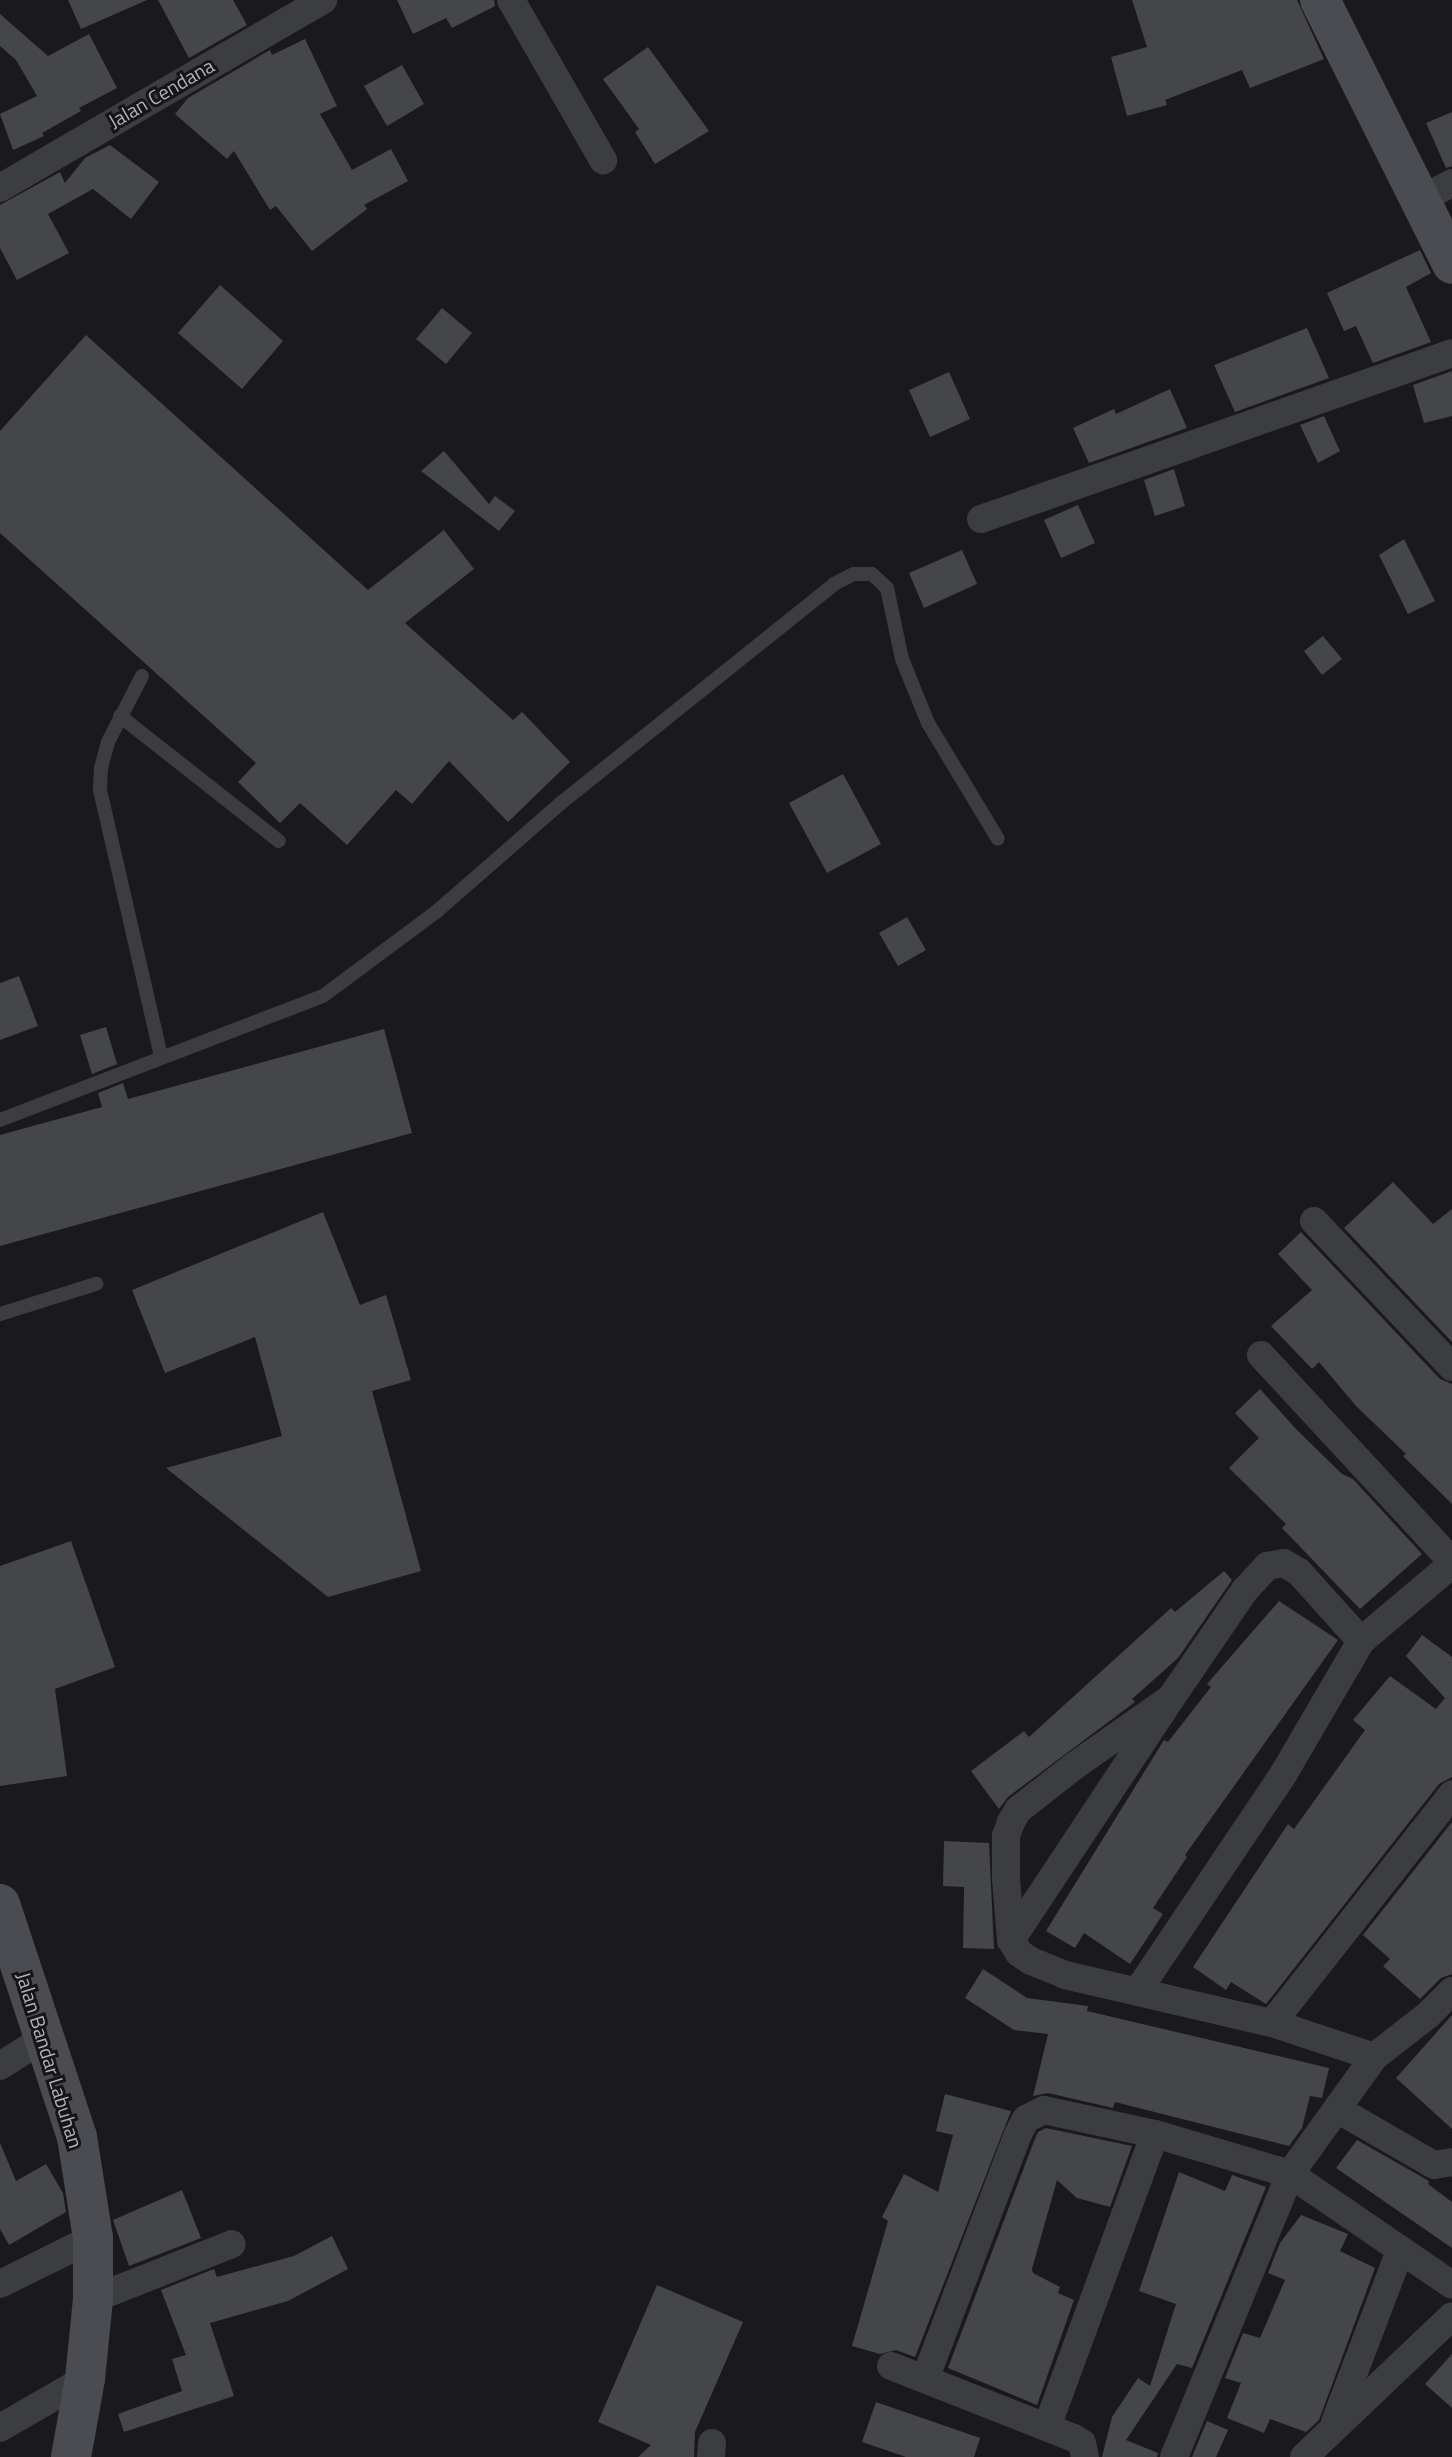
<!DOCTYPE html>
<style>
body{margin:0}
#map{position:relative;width:1452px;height:2457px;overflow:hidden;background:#1a1a1d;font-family:"Titillium Web",sans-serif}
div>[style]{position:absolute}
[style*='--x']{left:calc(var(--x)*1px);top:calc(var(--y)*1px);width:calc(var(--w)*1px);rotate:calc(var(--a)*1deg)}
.building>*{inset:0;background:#454649}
.lane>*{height:14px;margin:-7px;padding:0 7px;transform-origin:7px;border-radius:7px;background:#3c3d41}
.street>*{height:28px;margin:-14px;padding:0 14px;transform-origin:14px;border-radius:14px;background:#3c3d41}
.secondary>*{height:40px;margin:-20px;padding:0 20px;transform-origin:20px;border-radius:20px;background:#4a4c51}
span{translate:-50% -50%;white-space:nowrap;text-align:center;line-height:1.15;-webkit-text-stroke:6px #151518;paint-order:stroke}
.street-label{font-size:20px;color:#aeb2bb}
</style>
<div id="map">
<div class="building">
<div style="clip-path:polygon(68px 0,147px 0,81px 29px)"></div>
<div style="clip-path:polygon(158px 0,233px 0,247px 25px,189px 58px)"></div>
<div style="clip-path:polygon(397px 0,494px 0,495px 6px,452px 28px,446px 18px,413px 34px)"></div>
<div style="clip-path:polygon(1132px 0,1297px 0,1324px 59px,1250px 88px,1242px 70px,1165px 100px,1167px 105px,1127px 116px,1111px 57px,1147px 47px)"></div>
<div style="clip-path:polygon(0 14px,48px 56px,89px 34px,117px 88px,79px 108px,81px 111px,42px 133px,44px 136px,13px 150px,0 114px,37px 96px,16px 60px,0 46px)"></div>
<div style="clip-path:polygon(305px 39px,337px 106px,320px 114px,352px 170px,391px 149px,408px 181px,364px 205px,367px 209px,312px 251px,276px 206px,270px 210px,234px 151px,227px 159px,175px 114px,188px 98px,270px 50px,272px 55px)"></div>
<div style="clip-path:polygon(648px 47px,709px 131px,655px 164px,635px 132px,639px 129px,603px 79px)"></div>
<div style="clip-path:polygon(402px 65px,424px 104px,387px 126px,364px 86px)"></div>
<div style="clip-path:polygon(1452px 112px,1452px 166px,1446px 168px,1426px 123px)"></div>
<div style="clip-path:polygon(110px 145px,159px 182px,131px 219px,93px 189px,48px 214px,69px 253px,17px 280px,0 248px,0 205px,60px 172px,65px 183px,85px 158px)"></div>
<div style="clip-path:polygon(1420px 250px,1431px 273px,1406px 287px,1431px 342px,1373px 363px,1356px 326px,1344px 331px,1327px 293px)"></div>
<div style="clip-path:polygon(220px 285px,283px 341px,242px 389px,178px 333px)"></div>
<div style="clip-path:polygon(442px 308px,472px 333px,446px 364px,416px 339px)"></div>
<div style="clip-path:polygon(1307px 328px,1329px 378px,1235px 412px,1214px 365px)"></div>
<div style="clip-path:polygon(86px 335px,368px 590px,444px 530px,474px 569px,405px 623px,513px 720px,522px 712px,570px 762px,508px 822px,449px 761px,412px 804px,396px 790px,347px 845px,300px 803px,280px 823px,238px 782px,256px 763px,0 533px,0 431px)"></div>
<div style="clip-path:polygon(1452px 371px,1452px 416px,1424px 423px,1413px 385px)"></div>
<div style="clip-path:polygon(949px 372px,970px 419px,930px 437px,909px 390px)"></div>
<div style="clip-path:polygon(1170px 389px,1187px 428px,1089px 463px,1073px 428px,1114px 409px,1116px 414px)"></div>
<div style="clip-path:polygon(1324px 416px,1340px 451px,1318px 463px,1300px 425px)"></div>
<div style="clip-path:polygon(444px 451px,489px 504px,495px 496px,515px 511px,499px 531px,421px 471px)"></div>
<div style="clip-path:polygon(1174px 469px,1185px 506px,1155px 516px,1144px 480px)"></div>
<div style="clip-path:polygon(1078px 505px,1095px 543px,1061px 558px,1044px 520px)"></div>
<div style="clip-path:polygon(1404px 539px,1435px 601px,1408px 614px,1379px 555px)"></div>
<div style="clip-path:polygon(962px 550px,977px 584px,924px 608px,909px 573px)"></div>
<div style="clip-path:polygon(1323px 636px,1342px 659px,1322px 675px,1304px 651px)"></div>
<div style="clip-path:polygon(843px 774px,881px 844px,827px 873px,789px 803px)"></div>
<div style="clip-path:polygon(907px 917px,926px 950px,898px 966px,879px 933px)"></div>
<div style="clip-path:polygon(19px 976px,38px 1026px,0 1040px,0 983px)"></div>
<div style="clip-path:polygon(106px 1027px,117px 1064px,92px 1074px,80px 1035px)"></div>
<div style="clip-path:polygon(384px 1029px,412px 1133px,0 1246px,0 1135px,102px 1107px,98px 1093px,123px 1083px,128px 1099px)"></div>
<div style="clip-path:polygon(1393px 1182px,1433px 1224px,1452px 1209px,1452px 1342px,1344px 1228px)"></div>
<div style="clip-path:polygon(323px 1212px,360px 1305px,386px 1295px,411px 1380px,372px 1391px,421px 1571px,328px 1597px,166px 1468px,282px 1436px,255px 1337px,165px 1373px,132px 1290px)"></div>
<div style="clip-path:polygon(1301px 1232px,1440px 1379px,1452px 1384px,1452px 1504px,1403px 1456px,1406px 1454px,1356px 1406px,1319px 1362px,1312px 1369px,1271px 1326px,1312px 1290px,1278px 1254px)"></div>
<div style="clip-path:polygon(1260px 1389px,1296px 1429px,1342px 1474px,1353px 1479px,1422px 1554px,1360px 1609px,1282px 1528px,1286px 1524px,1229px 1468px,1259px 1438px,1235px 1413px)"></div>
<div style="clip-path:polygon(71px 1541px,115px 1667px,55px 1689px,67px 1776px,0 1786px,0 1566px)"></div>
<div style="clip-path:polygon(1224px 1571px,1232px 1580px,1178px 1658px,1132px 1699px,1135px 1702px,1008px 1797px,999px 1809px,971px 1771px,1024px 1731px,1029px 1737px,1171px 1608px,1175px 1612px)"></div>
<div style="clip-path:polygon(1279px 1601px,1338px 1640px,1185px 1855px,1187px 1857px,1153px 1908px,1163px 1914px,1130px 1964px,1084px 1933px,1075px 1948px,1046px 1931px,1164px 1740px,1168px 1742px,1211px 1687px,1207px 1684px)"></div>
<div style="clip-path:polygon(1422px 1635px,1452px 1657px,1452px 1777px,1439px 1784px,1266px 2004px,1231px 1982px,1226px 1990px,1193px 1967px,1288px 1824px,1294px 1829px,1365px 1730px,1353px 1720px,1390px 1676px,1436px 1709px,1445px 1698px,1406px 1656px)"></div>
<div style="clip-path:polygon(1452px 1822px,1452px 1974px,1441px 1978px,1420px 1999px,1383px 1966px,1390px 1959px,1363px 1935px)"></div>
<div style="clip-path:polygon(944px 1841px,989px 1843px,994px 1949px,963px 1948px,964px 1887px,943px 1886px)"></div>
<div style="clip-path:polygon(983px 1969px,1027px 1998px,1088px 2006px,1087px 2011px,1329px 2068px,1322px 2098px,1310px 2096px,1302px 2128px,1289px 2146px,1115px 2102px,1113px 2108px,1048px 2093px,1033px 2096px,1048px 2034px,1014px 2030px,965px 1998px)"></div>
<div style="clip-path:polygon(1452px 2015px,1452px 2129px,1396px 2078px)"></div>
<div style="clip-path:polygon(945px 2094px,1011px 2111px,915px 2357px,896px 2350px,880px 2354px,852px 2346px,888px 2221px,882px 2217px,904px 2174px,938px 2192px,953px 2135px,936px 2131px)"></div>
<div style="clip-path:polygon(1046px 2128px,1132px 2146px,1110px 2207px,1077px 2198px,1057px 2180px,1032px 2269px,1033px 2273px,1060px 2287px,1058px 2293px,1074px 2300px,1037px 2405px,948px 2368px,1034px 2141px,1038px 2132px)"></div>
<div style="clip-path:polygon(1357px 2140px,1429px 2181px,1428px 2184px,1452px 2202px,1452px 2248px,1336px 2168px)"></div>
<div style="clip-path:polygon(0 2143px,16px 2181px,46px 2164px,63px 2193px,66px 2212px,9px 2245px,0 2229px)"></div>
<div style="clip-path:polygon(1179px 2172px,1225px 2191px,1232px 2175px,1266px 2187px,1192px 2368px,1177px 2364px,1126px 2440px,1158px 2453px,1157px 2457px,1102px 2457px,1112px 2417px,1138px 2378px,1150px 2386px,1176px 2304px,1139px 2291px)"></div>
<div style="clip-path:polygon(182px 2190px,201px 2238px,129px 2266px,113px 2220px)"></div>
<div style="clip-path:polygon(1301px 2215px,1348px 2234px,1340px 2251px,1375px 2268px,1319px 2420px,1306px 2432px,1270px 2419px,1264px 2433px,1227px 2418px,1241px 2383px,1225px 2378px,1243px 2333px,1260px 2338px,1285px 2280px,1268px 2273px,1280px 2243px)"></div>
<div style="clip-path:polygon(332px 2236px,348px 2269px,288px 2301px,210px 2323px,234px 2396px,124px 2432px,118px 2414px,182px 2391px,172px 2359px,186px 2355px,161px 2290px,214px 2269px,217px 2277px,294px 2256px)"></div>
<div style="clip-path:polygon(657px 2285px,743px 2322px,695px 2432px,694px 2457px,638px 2457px,651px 2445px,598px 2422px)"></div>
<div style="clip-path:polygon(1452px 2354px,1452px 2408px,1425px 2384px)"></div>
<div style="clip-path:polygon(876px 2402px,980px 2438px,974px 2457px,906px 2457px,862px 2442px)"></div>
<div style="clip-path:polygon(1207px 2421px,1228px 2430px,1216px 2457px,1192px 2457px)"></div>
</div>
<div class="lane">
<div style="--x:142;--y:676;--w:74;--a:117.3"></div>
<div style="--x:108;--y:742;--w:27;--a:105"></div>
<div style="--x:101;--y:768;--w:22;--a:93"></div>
<div style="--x:100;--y:790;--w:274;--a:77.1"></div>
<div style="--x:120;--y:716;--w:202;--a:38.2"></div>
<div style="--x:0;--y:1120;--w:346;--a:-21"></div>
<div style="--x:323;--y:996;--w:141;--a:-36.6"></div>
<div style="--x:436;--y:912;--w:166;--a:-41.1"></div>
<div style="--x:561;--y:803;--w:350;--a:-38.7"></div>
<div style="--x:834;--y:584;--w:22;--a:-27"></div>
<div style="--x:854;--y:574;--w:18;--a:0"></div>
<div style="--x:872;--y:574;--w:21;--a:43"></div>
<div style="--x:887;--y:588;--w:73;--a:78.1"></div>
<div style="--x:902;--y:659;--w:69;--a:67.9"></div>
<div style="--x:928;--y:723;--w:135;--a:58.9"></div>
<div style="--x:0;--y:1314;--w:101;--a:-17.4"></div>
</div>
<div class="street">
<div style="--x:511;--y:0;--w:185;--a:60.1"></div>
<div style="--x:0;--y:188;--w:374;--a:-30.2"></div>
<div style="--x:1420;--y:200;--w:36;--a:-28"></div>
<div style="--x:981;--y:519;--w:499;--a:-19.4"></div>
<div style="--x:1314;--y:1221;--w:201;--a:46.6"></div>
<div style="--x:1261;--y:1355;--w:281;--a:47.2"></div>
<div style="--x:1171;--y:1698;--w:120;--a:144.9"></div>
<div style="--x:1073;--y:1767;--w:70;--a:142"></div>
<div style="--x:1018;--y:1810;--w:14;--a:120"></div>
<div style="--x:1011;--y:1822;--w:15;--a:110"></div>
<div style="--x:1006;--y:1836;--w:43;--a:90"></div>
<div style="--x:1006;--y:1879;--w:61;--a:85.3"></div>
<div style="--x:1011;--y:1940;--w:15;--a:58"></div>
<div style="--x:1019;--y:1953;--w:14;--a:34"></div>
<div style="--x:1031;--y:1961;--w:37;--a:22"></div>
<div style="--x:1065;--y:1975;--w:212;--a:13.1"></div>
<div style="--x:1272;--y:2023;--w:108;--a:18.4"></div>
<div style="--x:1011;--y:1940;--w:290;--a:-56.5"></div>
<div style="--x:1171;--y:1698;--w:131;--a:-55.6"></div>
<div style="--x:1245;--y:1590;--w:33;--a:-47"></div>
<div style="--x:1267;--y:1566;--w:17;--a:-10"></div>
<div style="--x:1284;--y:1563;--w:17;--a:31"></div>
<div style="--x:1299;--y:1572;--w:93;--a:48.1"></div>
<div style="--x:1137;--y:1992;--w:264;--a:-56.1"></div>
<div style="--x:1284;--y:1773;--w:153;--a:-59.7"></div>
<div style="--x:1361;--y:1641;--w:119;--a:-40.2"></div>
<div style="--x:1272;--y:2023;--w:291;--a:-51.8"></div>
<div style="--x:0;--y:2066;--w:52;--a:-32.5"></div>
<div style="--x:1337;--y:2109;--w:112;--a:30"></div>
<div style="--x:1434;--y:2165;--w:18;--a:-9"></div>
<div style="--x:0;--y:2284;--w:104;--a:-26.3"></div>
<div style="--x:93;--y:2299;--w:149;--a:-21.6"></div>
<div style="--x:891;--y:2366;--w:197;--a:21.5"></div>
<div style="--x:1074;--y:2438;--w:9;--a:32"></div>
<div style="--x:1082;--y:2443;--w:14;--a:78"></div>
<div style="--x:925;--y:2379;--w:262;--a:-69.2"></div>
<div style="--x:1018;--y:2134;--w:17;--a:-62"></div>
<div style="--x:1026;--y:2119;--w:20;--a:-27"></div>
<div style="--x:1044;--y:2110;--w:114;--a:12.2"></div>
<div style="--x:1155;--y:2134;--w:141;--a:16.5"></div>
<div style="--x:1290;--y:2174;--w:196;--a:34.4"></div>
<div style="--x:1335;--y:2422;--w:183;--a:-69.2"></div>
<div style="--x:1047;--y:2427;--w:312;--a:-69.8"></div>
<div style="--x:0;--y:2428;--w:98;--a:-30"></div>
<div style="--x:711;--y:2457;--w:14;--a:-86"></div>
<div style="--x:1174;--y:2457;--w:306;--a:-67.7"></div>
<div style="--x:1290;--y:2174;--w:144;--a:-54.3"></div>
<div style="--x:1374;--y:2057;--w:68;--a:-37.9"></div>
<div style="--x:1428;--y:2015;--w:34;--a:-45"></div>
<div style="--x:1304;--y:2457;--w:204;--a:-43.6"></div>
</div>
<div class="secondary">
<div style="--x:1320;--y:0;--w:295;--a:63.4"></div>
<div style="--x:0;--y:1904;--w:245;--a:71.7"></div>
<div style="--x:77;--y:2137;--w:102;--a:81"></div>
<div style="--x:93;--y:2238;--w:61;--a:90"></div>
<div style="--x:93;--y:2299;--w:80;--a:95.7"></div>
<div style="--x:85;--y:2379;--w:79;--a:100.2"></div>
</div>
<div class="street-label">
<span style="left:161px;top:93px;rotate:-30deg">Jalan Cendana</span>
<span style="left:50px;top:2060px;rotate:73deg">Jalan Bandar Labuhan</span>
</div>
</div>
